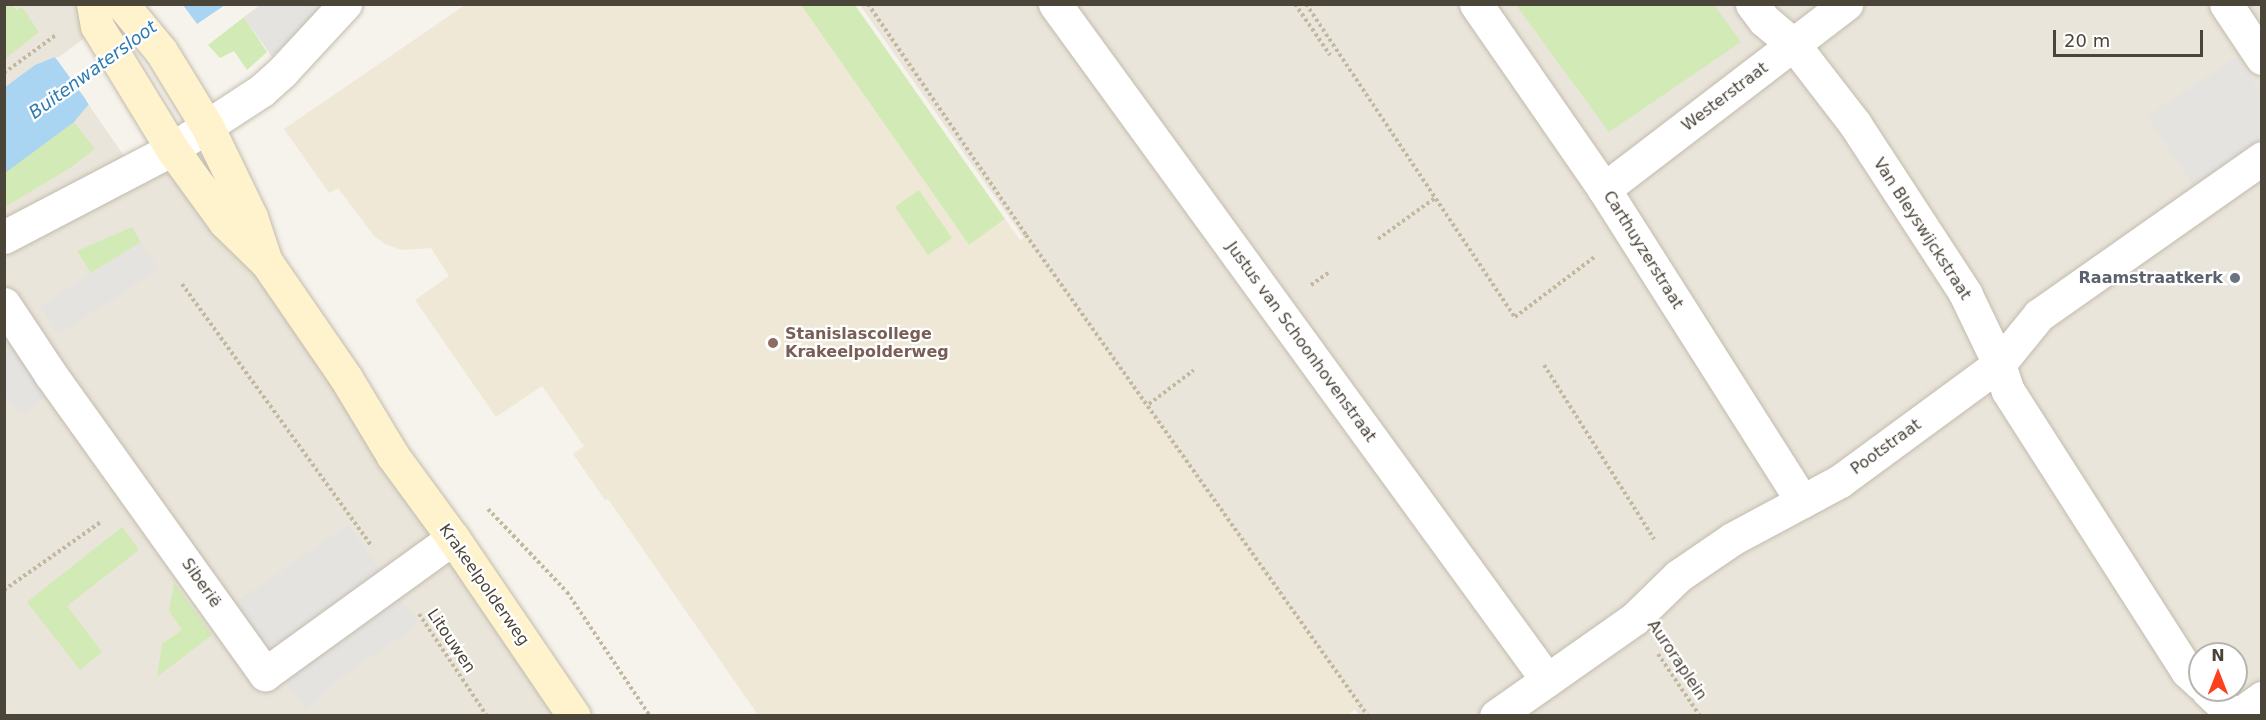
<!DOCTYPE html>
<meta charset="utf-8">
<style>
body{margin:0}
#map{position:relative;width:2266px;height:720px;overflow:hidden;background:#f6f3ec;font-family:"DejaVu Sans",sans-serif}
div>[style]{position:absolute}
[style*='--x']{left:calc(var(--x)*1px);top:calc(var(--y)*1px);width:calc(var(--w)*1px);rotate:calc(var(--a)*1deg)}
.residential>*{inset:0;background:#eae5da}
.education>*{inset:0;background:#efe8d6}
.green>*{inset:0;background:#d2eab5}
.parking>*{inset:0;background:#e5e3e0}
.water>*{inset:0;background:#a9d4f2}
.pier>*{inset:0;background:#f6f3ec}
.path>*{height:4px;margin-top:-2px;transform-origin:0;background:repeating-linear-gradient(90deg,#c4b79f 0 3px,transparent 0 6px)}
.roads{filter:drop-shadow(0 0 2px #c2bbae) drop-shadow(0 0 2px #c2bbae)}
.street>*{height:33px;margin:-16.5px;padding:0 16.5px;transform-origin:16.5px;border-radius:16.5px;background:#fff}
.secondary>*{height:33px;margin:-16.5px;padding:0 16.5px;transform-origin:16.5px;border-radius:16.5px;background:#fff3cd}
.dots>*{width:16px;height:16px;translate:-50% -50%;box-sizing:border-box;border:3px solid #fff;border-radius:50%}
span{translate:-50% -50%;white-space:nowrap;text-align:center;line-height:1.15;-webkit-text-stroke:4.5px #fff;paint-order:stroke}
.street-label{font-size:16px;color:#4b4439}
.worship-label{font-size:16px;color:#5b616d;font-weight:700}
.right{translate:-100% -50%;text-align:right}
.education-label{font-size:16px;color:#785e54;font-weight:700}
.left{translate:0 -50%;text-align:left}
.water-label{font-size:18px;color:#2e7ab2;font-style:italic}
.frame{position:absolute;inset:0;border:6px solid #4b4439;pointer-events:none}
.north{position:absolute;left:2188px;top:642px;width:60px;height:60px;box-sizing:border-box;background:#fff;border:2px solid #b7b4b0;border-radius:50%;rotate:0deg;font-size:16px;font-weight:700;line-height:24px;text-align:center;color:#4b4439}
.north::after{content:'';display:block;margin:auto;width:21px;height:27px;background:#fc3f1d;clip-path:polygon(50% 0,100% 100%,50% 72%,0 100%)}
.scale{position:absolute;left:2053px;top:30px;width:150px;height:27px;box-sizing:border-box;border:3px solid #4b4439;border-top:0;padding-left:8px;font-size:18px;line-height:21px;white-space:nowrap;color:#4b4439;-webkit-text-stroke:4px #fff;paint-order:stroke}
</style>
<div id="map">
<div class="residential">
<div style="clip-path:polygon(5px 5px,130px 5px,5px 98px)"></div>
<div style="clip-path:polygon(evenodd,860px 5px,2261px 5px,2261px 715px,1359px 715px,860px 5px,2200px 654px,2236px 654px,2236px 690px,2200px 690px,2200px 654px)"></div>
<div style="clip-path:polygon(86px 101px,129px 163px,212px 153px,242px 220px,588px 715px,5px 716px,5px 162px)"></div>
</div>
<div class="education">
<div style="clip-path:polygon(465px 5px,801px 5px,969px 245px,1005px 219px,1020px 240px,1025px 237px,1360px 706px,1346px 716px,758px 715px,608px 499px,605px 500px,573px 454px,584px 446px,542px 386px,496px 417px,415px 300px,449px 276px,431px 248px,402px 250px,385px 244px,374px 236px,338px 188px,329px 193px,284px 129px)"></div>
</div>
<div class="green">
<div style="clip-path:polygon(5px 4px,12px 5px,16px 10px,22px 7px,39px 32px,5px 59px)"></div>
<div style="clip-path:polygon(801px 5px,855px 5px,1005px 219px,969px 245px)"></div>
<div style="clip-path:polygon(1516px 5px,1714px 5px,1741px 42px,1609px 132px)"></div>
<div style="clip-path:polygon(244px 17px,267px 52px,247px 70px,234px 51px,220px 58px,208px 45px)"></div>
<div style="clip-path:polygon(74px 122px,95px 149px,70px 168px,5px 207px,4px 173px)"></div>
<div style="clip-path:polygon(919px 190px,952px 238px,928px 255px,895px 207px)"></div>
<div style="clip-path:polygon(132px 227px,141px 242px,91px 273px,77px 251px)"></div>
<div style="clip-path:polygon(122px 527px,139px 550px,67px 606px,102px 652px,80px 670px,27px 602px)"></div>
<div style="clip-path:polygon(174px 583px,212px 635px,157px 677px,162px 644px,182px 630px,169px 611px)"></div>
</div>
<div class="parking">
<div style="clip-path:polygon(260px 5px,325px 5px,272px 57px,244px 17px)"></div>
<div style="clip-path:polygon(2237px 57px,2261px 93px,2261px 143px,2195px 188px,2147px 116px)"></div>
<div style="clip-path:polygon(141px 242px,159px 269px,58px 335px,40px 306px)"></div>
<div style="clip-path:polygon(5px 334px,50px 394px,20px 416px,5px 396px)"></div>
<div style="clip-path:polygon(348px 525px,417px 621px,406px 633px,338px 680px,306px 710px,230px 606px)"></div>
</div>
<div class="water">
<div style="clip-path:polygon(135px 5px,225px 5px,197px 24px,194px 20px,86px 101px,89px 104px,74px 122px,5px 173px,4px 88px,35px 65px,55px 57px,58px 61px)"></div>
</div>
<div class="pier">
<div style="clip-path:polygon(130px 4px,183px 5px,197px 24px,193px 24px,90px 101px,89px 104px,55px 57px,59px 57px)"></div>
</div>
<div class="path">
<div style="--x:868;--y:4;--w:280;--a:55.6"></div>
<div style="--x:1026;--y:235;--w:590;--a:54.59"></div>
<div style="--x:1295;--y:4;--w:62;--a:55.5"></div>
<div style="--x:1306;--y:4;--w:376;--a:56.3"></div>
<div style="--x:1515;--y:317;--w:101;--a:-37"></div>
<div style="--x:4;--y:73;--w:64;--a:-36.2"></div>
<div style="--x:1378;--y:239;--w:70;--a:-35.7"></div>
<div style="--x:182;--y:284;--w:324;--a:54.1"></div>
<div style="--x:1311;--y:285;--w:21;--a:-35"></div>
<div style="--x:1544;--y:365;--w:206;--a:57.7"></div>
<div style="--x:1149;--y:404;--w:56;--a:-37.1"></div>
<div style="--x:488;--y:509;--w:115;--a:46.4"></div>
<div style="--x:567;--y:592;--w:149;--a:56.2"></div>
<div style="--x:4;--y:590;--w:120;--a:-35.1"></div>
<div style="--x:419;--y:614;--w:123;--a:56.3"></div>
<div style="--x:1658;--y:654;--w:75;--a:55.9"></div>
</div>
<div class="roads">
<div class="street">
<div style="--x:1055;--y:4;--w:836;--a:53.95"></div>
<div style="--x:1476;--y:4;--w:225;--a:55.3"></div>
<div style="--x:1604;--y:189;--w:370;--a:57.6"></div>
<div style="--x:1752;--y:4;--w:20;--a:53"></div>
<div style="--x:1764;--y:20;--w:39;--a:40"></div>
<div style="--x:1794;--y:45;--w:100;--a:52.3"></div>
<div style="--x:1855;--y:124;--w:202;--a:56.9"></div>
<div style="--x:1965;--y:293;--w:79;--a:64.4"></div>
<div style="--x:1999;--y:364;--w:28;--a:72"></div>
<div style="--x:2008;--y:391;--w:332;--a:57.4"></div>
<div style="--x:2187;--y:671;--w:18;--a:43"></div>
<div style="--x:2226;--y:4;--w:65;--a:56.3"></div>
<div style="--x:1604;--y:189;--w:305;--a:-37.4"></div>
<div style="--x:4;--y:237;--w:190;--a:-27.6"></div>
<div style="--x:172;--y:149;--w:108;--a:-33.2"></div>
<div style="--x:262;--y:90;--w:27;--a:-42"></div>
<div style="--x:282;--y:72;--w:93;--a:-47.2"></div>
<div style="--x:4;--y:304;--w:85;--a:56.5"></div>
<div style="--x:51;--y:375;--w:368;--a:54.4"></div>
<div style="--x:265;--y:674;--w:232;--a:-35.9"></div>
<div style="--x:2207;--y:690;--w:37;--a:44"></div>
<div style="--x:1496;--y:716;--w:169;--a:-35.1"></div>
<div style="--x:1634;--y:619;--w:62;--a:-44.3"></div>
<div style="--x:1678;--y:576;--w:65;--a:-34.4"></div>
<div style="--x:1732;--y:539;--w:123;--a:-28.2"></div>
<div style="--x:1840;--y:481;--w:197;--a:-36.3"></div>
<div style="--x:1999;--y:364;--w:63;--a:-50.8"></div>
<div style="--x:2039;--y:315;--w:273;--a:-35.1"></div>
<div style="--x:2237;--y:716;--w:31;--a:-36"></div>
</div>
<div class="secondary">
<div style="--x:93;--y:4;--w:22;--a:80"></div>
<div style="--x:97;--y:26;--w:144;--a:58.6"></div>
<div style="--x:172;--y:149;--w:90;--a:54"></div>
<div style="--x:225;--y:222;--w:59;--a:44.3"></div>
<div style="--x:267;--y:263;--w:140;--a:55.5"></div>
<div style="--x:346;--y:378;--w:91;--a:58.9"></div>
<div style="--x:393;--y:456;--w:102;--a:53.8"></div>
<div style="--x:453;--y:538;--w:215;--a:55.8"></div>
<div style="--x:122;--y:4;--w:61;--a:50.3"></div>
<div style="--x:161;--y:51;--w:88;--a:58.5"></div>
<div style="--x:207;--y:126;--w:101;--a:64.2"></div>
<div style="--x:251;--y:217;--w:44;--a:71.6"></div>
</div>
</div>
<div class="dots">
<div style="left:2235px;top:278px;background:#6b7280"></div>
<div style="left:773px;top:343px;background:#8d6e63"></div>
</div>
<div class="street-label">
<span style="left:1725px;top:97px;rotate:-37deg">Westerstraat</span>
<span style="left:1922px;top:229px;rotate:57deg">Van Bleyswijckstraat</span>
<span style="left:1643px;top:250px;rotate:58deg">Carthuyzerstraat</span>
<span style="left:1301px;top:342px;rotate:54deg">Justus van Schoonhovenstraat</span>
<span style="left:1886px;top:447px;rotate:-36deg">Pootstraat</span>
<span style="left:201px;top:583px;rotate:55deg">Siberië</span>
<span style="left:484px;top:585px;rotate:55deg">Krakeelpolderweg</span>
<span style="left:451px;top:641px;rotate:56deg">Litouwen</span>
<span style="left:1677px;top:660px;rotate:56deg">Auroraplein</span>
</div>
<div class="worship-label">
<span class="right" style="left:2223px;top:278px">Raamstraatkerk</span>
</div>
<div class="education-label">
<span class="left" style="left:785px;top:343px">Stanislascollege<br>Krakeelpolderweg</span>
</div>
<div class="water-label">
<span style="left:93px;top:70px;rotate:-36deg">Buitenwatersloot</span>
</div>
<div class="frame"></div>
<div class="north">N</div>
<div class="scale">20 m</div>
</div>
